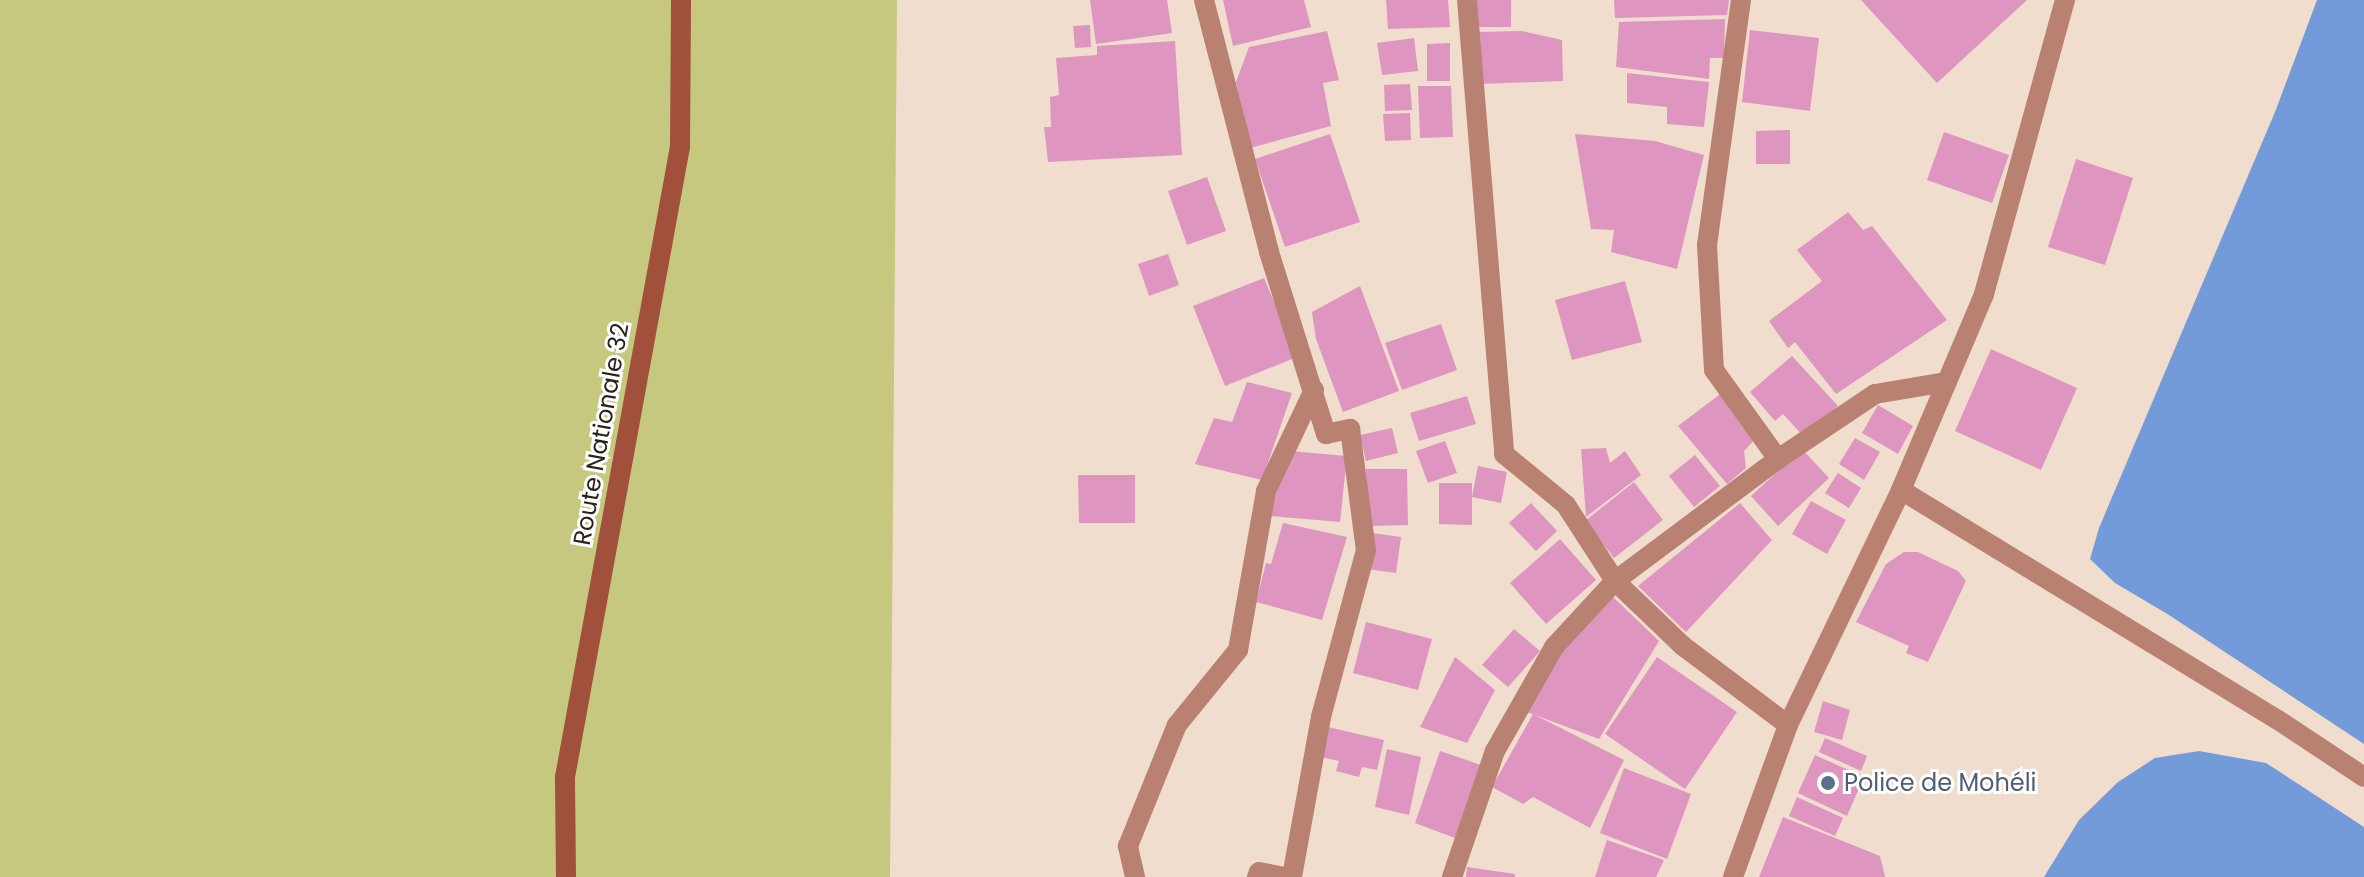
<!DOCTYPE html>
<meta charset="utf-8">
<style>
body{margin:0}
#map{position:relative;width:2364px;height:877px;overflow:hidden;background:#f0ddcd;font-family:Poppins,sans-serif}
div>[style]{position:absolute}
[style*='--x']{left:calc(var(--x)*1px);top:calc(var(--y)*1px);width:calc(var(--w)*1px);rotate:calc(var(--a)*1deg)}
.green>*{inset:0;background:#c5c87e}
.water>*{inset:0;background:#749bd9}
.building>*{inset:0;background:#de96c1}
.lane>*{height:20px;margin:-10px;padding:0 10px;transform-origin:10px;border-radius:10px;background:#b98172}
.street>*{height:20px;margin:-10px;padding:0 10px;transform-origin:10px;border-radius:10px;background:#b98172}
.secondary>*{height:20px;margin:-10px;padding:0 10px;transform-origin:10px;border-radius:10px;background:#a0503b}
.dots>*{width:22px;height:22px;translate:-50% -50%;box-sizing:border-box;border:4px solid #fff;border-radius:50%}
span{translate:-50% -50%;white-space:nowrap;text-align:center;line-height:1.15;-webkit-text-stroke:6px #fff;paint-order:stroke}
.street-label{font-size:24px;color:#29221c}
.service-label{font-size:24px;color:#4e5e75}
.left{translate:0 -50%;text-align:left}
</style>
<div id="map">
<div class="green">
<div style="clip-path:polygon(0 0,897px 0,890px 877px,0 877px)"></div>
</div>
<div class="water">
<div style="clip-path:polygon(2317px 0,2364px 0,2364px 744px,2169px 615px,2115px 583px,2090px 559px,2099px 528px,2275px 112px)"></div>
<div style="clip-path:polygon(2199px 751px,2266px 763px,2364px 827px,2364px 877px,2044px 877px,2079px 820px,2118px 782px,2155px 758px)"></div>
</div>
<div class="building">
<div style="clip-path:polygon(1090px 0,1167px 0,1172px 33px,1096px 44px)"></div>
<div style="clip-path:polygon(1223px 0,1304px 0,1311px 27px,1233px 46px)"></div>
<div style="clip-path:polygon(1386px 0,1448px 0,1450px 27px,1388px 29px)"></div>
<div style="clip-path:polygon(1476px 0,1511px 0,1511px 27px,1476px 27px)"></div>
<div style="clip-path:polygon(1614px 0,1729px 0,1727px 15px,1615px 18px)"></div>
<div style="clip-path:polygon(1861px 0,2027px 0,1937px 83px)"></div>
<div style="clip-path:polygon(1725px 19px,1724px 58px,1710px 58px,1709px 79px,1616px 67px,1619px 22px)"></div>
<div style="clip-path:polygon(1090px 25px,1091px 47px,1075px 48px,1073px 26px)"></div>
<div style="clip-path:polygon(1750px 30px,1819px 38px,1810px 111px,1742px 102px)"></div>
<div style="clip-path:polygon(1327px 31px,1339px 80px,1323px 83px,1331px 126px,1250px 148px,1236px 82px,1249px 47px)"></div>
<div style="clip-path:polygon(1522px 31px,1562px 40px,1563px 81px,1478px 84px,1477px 32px)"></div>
<div style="clip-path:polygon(1414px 38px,1418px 71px,1382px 75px,1377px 43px)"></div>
<div style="clip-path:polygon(1175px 41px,1182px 155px,1048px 162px,1044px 127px,1051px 127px,1050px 97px,1059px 95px,1056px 58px,1097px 55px,1097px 46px)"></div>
<div style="clip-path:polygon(1450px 43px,1450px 81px,1427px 81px,1427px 44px)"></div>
<div style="clip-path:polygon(1627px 73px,1709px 82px,1704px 127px,1667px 124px,1667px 107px,1627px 103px)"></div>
<div style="clip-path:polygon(1410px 84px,1412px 110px,1385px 111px,1384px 85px)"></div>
<div style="clip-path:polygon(1418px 86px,1451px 86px,1453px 137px,1420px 138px)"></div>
<div style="clip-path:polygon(1410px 113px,1411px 140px,1385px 141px,1383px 114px)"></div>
<div style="clip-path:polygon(1790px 130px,1790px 164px,1756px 164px,1756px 131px)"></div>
<div style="clip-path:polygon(1944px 132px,2009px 155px,1992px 203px,1927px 180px)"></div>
<div style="clip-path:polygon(1330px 134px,1360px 222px,1285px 247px,1255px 159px)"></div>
<div style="clip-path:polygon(1575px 134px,1655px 141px,1704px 155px,1677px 269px,1611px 252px,1614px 230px,1591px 229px)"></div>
<div style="clip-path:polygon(2076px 159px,2133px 178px,2105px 265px,2048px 247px)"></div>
<div style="clip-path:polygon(1207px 177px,1226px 231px,1187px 245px,1168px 191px)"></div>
<div style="clip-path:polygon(1848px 212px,1863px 230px,1872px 226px,1947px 320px,1836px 394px,1795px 342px,1788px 348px,1769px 321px,1822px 281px,1797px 250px)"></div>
<div style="clip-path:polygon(1168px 254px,1179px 285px,1149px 296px,1138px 264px)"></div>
<div style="clip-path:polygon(1264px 278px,1297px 357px,1225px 386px,1193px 306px)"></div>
<div style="clip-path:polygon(1625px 281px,1642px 342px,1572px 360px,1555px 300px)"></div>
<div style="clip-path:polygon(1360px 286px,1399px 391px,1343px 412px,1316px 339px,1312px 312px)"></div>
<div style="clip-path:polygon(1441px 324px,1457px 370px,1402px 390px,1385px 343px)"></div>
<div style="clip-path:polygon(1991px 349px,2077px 388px,2041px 470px,1955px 431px)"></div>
<div style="clip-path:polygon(1792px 356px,1838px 406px,1804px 437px,1783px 414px,1775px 421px,1750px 392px)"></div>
<div style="clip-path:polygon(1247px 382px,1292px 393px,1262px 480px,1195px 464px,1214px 418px,1232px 422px)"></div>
<div style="clip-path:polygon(1723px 392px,1757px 437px,1744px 451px,1746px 468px,1727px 484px,1678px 426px)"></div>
<div style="clip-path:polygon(1467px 396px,1476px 424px,1419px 441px,1410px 413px)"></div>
<div style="clip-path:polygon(1878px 405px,1913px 426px,1898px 454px,1862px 433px)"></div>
<div style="clip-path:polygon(1392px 428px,1398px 453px,1366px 461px,1360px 435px)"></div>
<div style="clip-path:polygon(1855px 438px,1880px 452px,1864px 480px,1839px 464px)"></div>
<div style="clip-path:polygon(1445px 441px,1457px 473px,1428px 483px,1416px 451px)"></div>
<div style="clip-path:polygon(1606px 448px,1610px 463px,1625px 451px,1641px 475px,1586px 517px,1581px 449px)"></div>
<div style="clip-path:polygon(1802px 449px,1829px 478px,1778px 526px,1751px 496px)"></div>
<div style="clip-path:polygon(1290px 451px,1347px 456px,1340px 522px,1269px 516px)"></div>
<div style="clip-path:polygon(1695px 455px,1720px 486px,1694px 507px,1669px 476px)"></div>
<div style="clip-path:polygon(1478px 466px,1507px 472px,1501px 503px,1472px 497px,1472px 525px,1439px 524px,1439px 483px,1472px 483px,1472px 497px)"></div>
<div style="clip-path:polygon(1366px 469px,1407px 469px,1408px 525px,1367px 526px)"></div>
<div style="clip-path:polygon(1838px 473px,1861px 488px,1849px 508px,1825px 493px)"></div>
<div style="clip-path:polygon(1078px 475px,1135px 475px,1135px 523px,1079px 523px)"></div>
<div style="clip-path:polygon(1634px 482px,1663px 520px,1614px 558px,1585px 521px)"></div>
<div style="clip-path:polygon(1811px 501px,1846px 520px,1827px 554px,1792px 534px)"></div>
<div style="clip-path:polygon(1531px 503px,1557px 531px,1536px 551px,1509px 523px)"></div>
<div style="clip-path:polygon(1740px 503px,1772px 540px,1686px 632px,1638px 586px)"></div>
<div style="clip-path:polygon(1283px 523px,1347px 537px,1322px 620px,1256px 602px,1266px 563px,1271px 564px)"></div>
<div style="clip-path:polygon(1372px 533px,1401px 537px,1396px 573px,1367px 569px)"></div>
<div style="clip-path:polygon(1560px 539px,1596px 580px,1546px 624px,1510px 583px)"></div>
<div style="clip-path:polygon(1904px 552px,1918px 552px,1958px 571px,1966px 581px,1928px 662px,1906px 653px,1909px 646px,1856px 622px,1886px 564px)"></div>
<div style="clip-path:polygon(1612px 596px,1659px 641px,1599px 739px,1527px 712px,1561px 647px)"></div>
<div style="clip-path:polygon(1366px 622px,1432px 639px,1418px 690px,1353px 673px)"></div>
<div style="clip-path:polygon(1514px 629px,1540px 651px,1508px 687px,1482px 665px)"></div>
<div style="clip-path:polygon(1455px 657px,1495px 690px,1467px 743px,1420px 727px)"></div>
<div style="clip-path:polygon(1657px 657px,1737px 712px,1685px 789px,1605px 734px)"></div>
<div style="clip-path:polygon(1823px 701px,1850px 710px,1842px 740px,1814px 732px)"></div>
<div style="clip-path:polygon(1533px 714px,1624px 760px,1590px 828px,1533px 797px,1523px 804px,1492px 787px)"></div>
<div style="clip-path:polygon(1328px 727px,1384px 740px,1377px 770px,1362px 767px,1359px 777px,1336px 771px,1339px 761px,1321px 757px)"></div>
<div style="clip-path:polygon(1825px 738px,1867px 756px,1861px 771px,1819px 752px)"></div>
<div style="clip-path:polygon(1387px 749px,1421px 757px,1409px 815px,1375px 807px)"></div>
<div style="clip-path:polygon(1440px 751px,1481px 765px,1455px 838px,1415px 823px)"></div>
<div style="clip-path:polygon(1815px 755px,1864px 777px,1847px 816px,1798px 793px)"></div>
<div style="clip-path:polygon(1624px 768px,1691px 794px,1667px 859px,1600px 833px)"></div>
<div style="clip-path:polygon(1797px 797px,1843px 818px,1835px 836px,1789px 816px)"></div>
<div style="clip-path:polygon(1783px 817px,1880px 856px,1885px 877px,1759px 877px)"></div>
<div style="clip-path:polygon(1607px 840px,1664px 860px,1656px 877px,1595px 877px)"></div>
<div style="clip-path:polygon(1467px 867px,1515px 874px,1515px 877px,1466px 877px)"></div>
</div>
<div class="lane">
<div style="--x:1901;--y:490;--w:442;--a:31.4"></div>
<div style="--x:2278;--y:720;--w:103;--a:33.5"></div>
</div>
<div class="street">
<div style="--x:1204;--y:0;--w:260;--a:75.5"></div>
<div style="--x:1269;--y:252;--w:191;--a:72.6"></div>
<div style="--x:1326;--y:434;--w:25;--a:-12"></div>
<div style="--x:1350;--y:429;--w:122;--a:82.5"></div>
<div style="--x:1366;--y:550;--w:173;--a:105.1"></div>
<div style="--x:1321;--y:717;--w:163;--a:100.3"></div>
<div style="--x:1467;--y:0;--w:456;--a:85.3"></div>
<div style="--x:1504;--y:454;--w:80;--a:39.4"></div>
<div style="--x:1566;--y:505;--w:90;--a:57.2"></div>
<div style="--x:1615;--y:581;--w:94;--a:43.7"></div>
<div style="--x:1683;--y:646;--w:131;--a:37"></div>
<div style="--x:1741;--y:0;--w:247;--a:97.9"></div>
<div style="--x:1707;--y:245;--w:125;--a:86.8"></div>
<div style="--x:1714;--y:370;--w:110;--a:54.3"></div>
<div style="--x:1135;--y:877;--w:32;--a:-103"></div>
<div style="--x:1128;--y:846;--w:131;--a:-68"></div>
<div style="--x:1177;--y:725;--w:97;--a:-50.9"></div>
<div style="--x:1238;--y:650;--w:161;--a:-80"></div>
<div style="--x:1266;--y:491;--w:112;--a:-64.6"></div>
<div style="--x:1257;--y:877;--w:5;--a:-68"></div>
<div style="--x:1259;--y:872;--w:25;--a:11"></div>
<div style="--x:1452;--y:877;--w:133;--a:-71.2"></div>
<div style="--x:1495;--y:751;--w:120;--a:-60.4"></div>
<div style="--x:1554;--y:647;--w:90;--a:-47.3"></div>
<div style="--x:1615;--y:581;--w:204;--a:-36.8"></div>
<div style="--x:1778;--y:459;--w:117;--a:-33.8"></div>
<div style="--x:1875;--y:394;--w:73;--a:-9.5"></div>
<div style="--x:1733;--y:877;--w:162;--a:-70.1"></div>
<div style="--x:1788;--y:725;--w:261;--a:-64.3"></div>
<div style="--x:1901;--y:490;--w:213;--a:-67"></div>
<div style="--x:1984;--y:294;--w:305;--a:-74.6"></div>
</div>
<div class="secondary">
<div style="--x:566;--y:877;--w:100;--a:-90.6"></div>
<div style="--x:565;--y:777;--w:640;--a:-79.66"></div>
<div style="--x:680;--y:147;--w:147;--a:-89.6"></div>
</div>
<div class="dots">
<div style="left:1828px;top:783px;background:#5c6f8a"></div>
</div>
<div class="street-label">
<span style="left:601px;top:434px;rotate:-80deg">Route Nationale 32</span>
</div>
<div class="service-label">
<span class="left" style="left:1844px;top:783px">Police de Mohéli</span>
</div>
</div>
